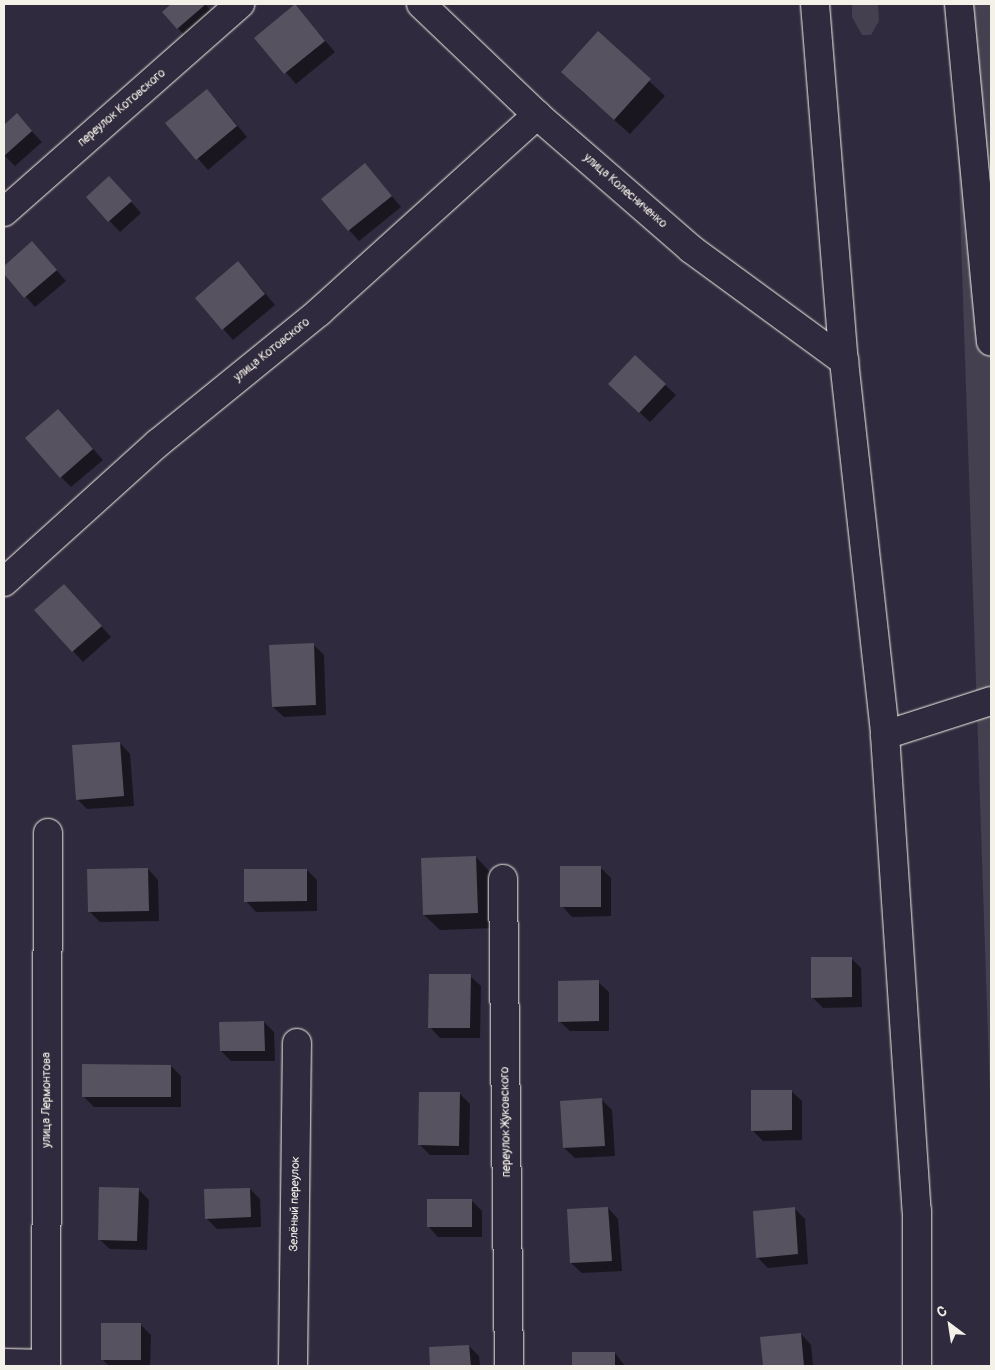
<!DOCTYPE html>
<meta charset="utf-8">
<style>
body{margin:0}
#map{position:relative;width:995px;height:1370px;overflow:hidden;background:#2f2a3d;font-family:Pangolin,sans-serif}
div>[style]{position:absolute}
[style*='--x']{left:calc(var(--x)*1px);top:calc(var(--y)*1px);width:calc(var(--w)*1px);rotate:calc(var(--a)*1deg)}
.green>*{inset:0;background:#454050}
.shadow>*{inset:0;background:#0007}
.building>*{inset:0;background:#56525f}
.roads{filter:drop-shadow(0 0 1px #f4f1e8) drop-shadow(0 0 1px #f4f1e8)}
.minor>*{height:28px;margin:-14px;padding:0 14px;transform-origin:14px;border-radius:14px;background:#2f2a3d}
span{translate:-50% -50%;white-space:nowrap;text-align:center;line-height:1.15;-webkit-text-stroke:5px #2f2a3d;paint-order:stroke}
.street-label{font-size:12px;color:#f4f1e8}
.frame{position:absolute;inset:0;border:5px solid #f4f1e8;pointer-events:none}
.north{position:absolute;left:925px;top:1300px;width:50px;height:50px;-webkit-text-stroke:4px #2f2a3d;paint-order:stroke;rotate:329deg;font-size:14px;font-weight:700;line-height:20px;text-align:center;color:#f4f1e8}
.north::after{content:'';display:block;margin:auto;width:18px;height:22px;background:#f4f1e8;clip-path:polygon(50% 0,100% 100%,50% 72%,0 100%)}
</style>
<div id="map">
<div class="green">
<div style="clip-path:polygon(852px 4px,878px 4px,879px 21px,871px 35px,862px 35px,852px 17px)"></div>
<div style="clip-path:polygon(953px 4px,991px 4px,991px 1125px)"></div>
</div>
<div class="shadow">
<div style="clip-path:polygon(172px 4px,205px 4px,215px 15px,188px 39px,163px 12px)"></div>
<div style="clip-path:polygon(294px 5px,335px 52px,296px 84px,256px 38px)"></div>
<div style="clip-path:polygon(598px 33px,665px 96px,630px 134px,578px 88px)"></div>
<div style="clip-path:polygon(217px 101px,247px 137px,208px 170px,167px 123px)"></div>
<div style="clip-path:polygon(16px 115px,42px 142px,15px 166px,4px 155px,4px 126px)"></div>
<div style="clip-path:polygon(365px 164px,401px 207px,359px 241px,349px 230px)"></div>
<div style="clip-path:polygon(119px 188px,141px 213px,120px 232px,87px 197px)"></div>
<div style="clip-path:polygon(32px 243px,66px 281px,35px 307px,4px 272px,4px 268px)"></div>
<div style="clip-path:polygon(248px 273px,275px 305px,233px 340px,196px 298px)"></div>
<div style="clip-path:polygon(635px 357px,676px 395px,650px 422px,620px 394px)"></div>
<div style="clip-path:polygon(68px 421px,103px 460px,71px 487px,61px 477px)"></div>
<div style="clip-path:polygon(74px 596px,111px 637px,83px 662px,36px 610px)"></div>
<div style="clip-path:polygon(313px 644px,324px 655px,326px 715px,284px 717px,273px 707px)"></div>
<div style="clip-path:polygon(120px 743px,130px 754px,134px 806px,87px 809px,77px 799px)"></div>
<div style="clip-path:polygon(476px 857px,491px 873px,493px 928px,440px 930px,424px 915px)"></div>
<div style="clip-path:polygon(600px 867px,611px 878px,611px 916px,572px 917px,562px 906px)"></div>
<div style="clip-path:polygon(148px 869px,158px 880px,159px 921px,100px 922px,90px 912px)"></div>
<div style="clip-path:polygon(307px 870px,317px 880px,317px 911px,256px 912px,246px 901px)"></div>
<div style="clip-path:polygon(851px 958px,861px 968px,862px 1007px,823px 1008px,812px 997px)"></div>
<div style="clip-path:polygon(470px 976px,481px 986px,480px 1038px,440px 1038px,430px 1027px)"></div>
<div style="clip-path:polygon(598px 982px,609px 992px,609px 1031px,570px 1031px,559px 1021px)"></div>
<div style="clip-path:polygon(264px 1022px,274px 1032px,275px 1061px,231px 1061px,221px 1051px)"></div>
<div style="clip-path:polygon(171px 1066px,181px 1076px,181px 1107px,94px 1107px,83px 1096px)"></div>
<div style="clip-path:polygon(791px 1091px,802px 1101px,802px 1140px,763px 1141px,752px 1130px)"></div>
<div style="clip-path:polygon(459px 1093px,470px 1104px,469px 1155px,430px 1155px,419px 1144px)"></div>
<div style="clip-path:polygon(602px 1100px,612px 1110px,615px 1156px,575px 1158px,564px 1148px)"></div>
<div style="clip-path:polygon(138px 1189px,149px 1200px,147px 1250px,110px 1249px,99px 1239px)"></div>
<div style="clip-path:polygon(250px 1189px,260px 1199px,261px 1227px,217px 1229px,206px 1218px)"></div>
<div style="clip-path:polygon(471px 1200px,482px 1211px,482px 1237px,438px 1237px,428px 1226px)"></div>
<div style="clip-path:polygon(608px 1208px,618px 1219px,622px 1271px,582px 1273px,571px 1263px)"></div>
<div style="clip-path:polygon(794px 1208px,805px 1219px,808px 1264px,768px 1268px,757px 1257px)"></div>
<div style="clip-path:polygon(140px 1324px,151px 1335px,150px 1366px,109px 1366px,102px 1359px)"></div>
<div style="clip-path:polygon(801px 1334px,811px 1345px,813px 1366px,764px 1366px,762px 1338px)"></div>
<div style="clip-path:polygon(469px 1346px,479px 1356px,480px 1366px,432px 1366px,430px 1349px)"></div>
<div style="clip-path:polygon(615px 1353px,625px 1366px,574px 1366px,573px 1354px)"></div>
</div>
<div class="building">
<div style="clip-path:polygon(171px 4px,206px 4px,177px 29px,162px 12px)"></div>
<div style="clip-path:polygon(295px 4px,325px 41px,284px 74px,254px 38px)"></div>
<div style="clip-path:polygon(598px 31px,651px 79px,614px 120px,561px 72px)"></div>
<div style="clip-path:polygon(207px 89px,237px 126px,196px 160px,165px 123px)"></div>
<div style="clip-path:polygon(17px 113px,32px 131px,4px 156px,4px 125px)"></div>
<div style="clip-path:polygon(365px 163px,392px 196px,348px 231px,321px 199px)"></div>
<div style="clip-path:polygon(109px 176px,132px 201px,108px 222px,86px 197px)"></div>
<div style="clip-path:polygon(32px 241px,57px 270px,24px 298px,4px 274px,4px 266px)"></div>
<div style="clip-path:polygon(238px 261px,265px 294px,222px 330px,195px 298px)"></div>
<div style="clip-path:polygon(635px 355px,666px 384px,639px 413px,608px 384px)"></div>
<div style="clip-path:polygon(58px 409px,93px 449px,60px 478px,25px 438px)"></div>
<div style="clip-path:polygon(64px 584px,102px 626px,72px 652px,34px 610px)"></div>
<div style="clip-path:polygon(314px 643px,316px 705px,272px 707px,269px 645px)"></div>
<div style="clip-path:polygon(120px 742px,124px 796px,76px 800px,72px 745px)"></div>
<div style="clip-path:polygon(476px 856px,478px 913px,423px 915px,421px 858px)"></div>
<div style="clip-path:polygon(560px 866px,601px 866px,601px 907px,560px 907px)"></div>
<div style="clip-path:polygon(148px 868px,149px 911px,88px 912px,87px 869px)"></div>
<div style="clip-path:polygon(244px 869px,307px 869px,307px 901px,244px 902px)"></div>
<div style="clip-path:polygon(811px 957px,852px 957px,852px 997px,811px 998px)"></div>
<div style="clip-path:polygon(429px 974px,471px 974px,470px 1028px,428px 1028px)"></div>
<div style="clip-path:polygon(599px 980px,599px 1021px,558px 1022px,558px 981px)"></div>
<div style="clip-path:polygon(264px 1021px,265px 1051px,220px 1051px,219px 1022px)"></div>
<div style="clip-path:polygon(82px 1064px,171px 1065px,171px 1097px,82px 1097px)"></div>
<div style="clip-path:polygon(751px 1090px,792px 1090px,792px 1130px,751px 1131px)"></div>
<div style="clip-path:polygon(419px 1092px,460px 1092px,459px 1146px,418px 1145px)"></div>
<div style="clip-path:polygon(602px 1098px,605px 1146px,563px 1148px,560px 1101px)"></div>
<div style="clip-path:polygon(99px 1187px,139px 1188px,137px 1241px,98px 1240px)"></div>
<div style="clip-path:polygon(250px 1188px,251px 1217px,205px 1219px,204px 1189px)"></div>
<div style="clip-path:polygon(427px 1199px,472px 1199px,472px 1227px,427px 1227px)"></div>
<div style="clip-path:polygon(608px 1207px,612px 1261px,570px 1263px,567px 1209px)"></div>
<div style="clip-path:polygon(795px 1207px,798px 1254px,756px 1258px,753px 1211px)"></div>
<div style="clip-path:polygon(101px 1323px,141px 1323px,141px 1360px,101px 1360px)"></div>
<div style="clip-path:polygon(801px 1333px,804px 1366px,763px 1366px,760px 1337px)"></div>
<div style="clip-path:polygon(469px 1345px,471px 1366px,430px 1366px,429px 1347px)"></div>
<div style="clip-path:polygon(572px 1352px,615px 1352px,615px 1366px,572px 1366px)"></div>
</div>
<div class="roads">
<div class="minor">
<div style="--x:421;--y:4;--w:161;--a:43.7"></div>
<div style="--x:537;--y:115;--w:204;--a:41"></div>
<div style="--x:691;--y:249;--w:190;--a:36.2"></div>
<div style="--x:815;--y:4;--w:358;--a:85.4"></div>
<div style="--x:844;--y:361;--w:376;--a:83.7"></div>
<div style="--x:885;--y:735;--w:477;--a:86.2"></div>
<div style="--x:917;--y:1211;--w:155;--a:90"></div>
<div style="--x:959;--y:4;--w:339;--a:84.6"></div>
<div style="--x:4;--y:212;--w:315;--a:-41.4"></div>
<div style="--x:4;--y:582;--w:207;--a:-42.1"></div>
<div style="--x:158;--y:443;--w:208;--a:-39.1"></div>
<div style="--x:319;--y:312;--w:294;--a:-42.1"></div>
<div style="--x:885;--y:735;--w:111;--a:-17.8"></div>
<div style="--x:503;--y:879;--w:487;--a:89.3"></div>
<div style="--x:4;--y:1363;--w:42;--a:1.4"></div>
<div style="--x:46;--y:1366;--w:533;--a:-89.79"></div>
<div style="--x:293;--y:1366;--w:323;--a:-89.3"></div>
</div>
</div>
<div class="street-label">
<span style="left:122px;top:108px;rotate:-41deg">переулок Котовского</span>
<span style="left:625px;top:191px;rotate:41deg">улица Колесниченко</span>
<span style="left:272px;top:350px;rotate:-39deg">улица Котовского</span>
<span style="left:47px;top:1100px;rotate:-90deg">улица Лермонтова</span>
<span style="left:506px;top:1122px;rotate:-91deg">переулок Жуковского</span>
<span style="left:295px;top:1204px;rotate:-89deg">Зелёный переулок</span>
</div>
<div class="frame"></div>
<div class="north">С</div>
</div>
